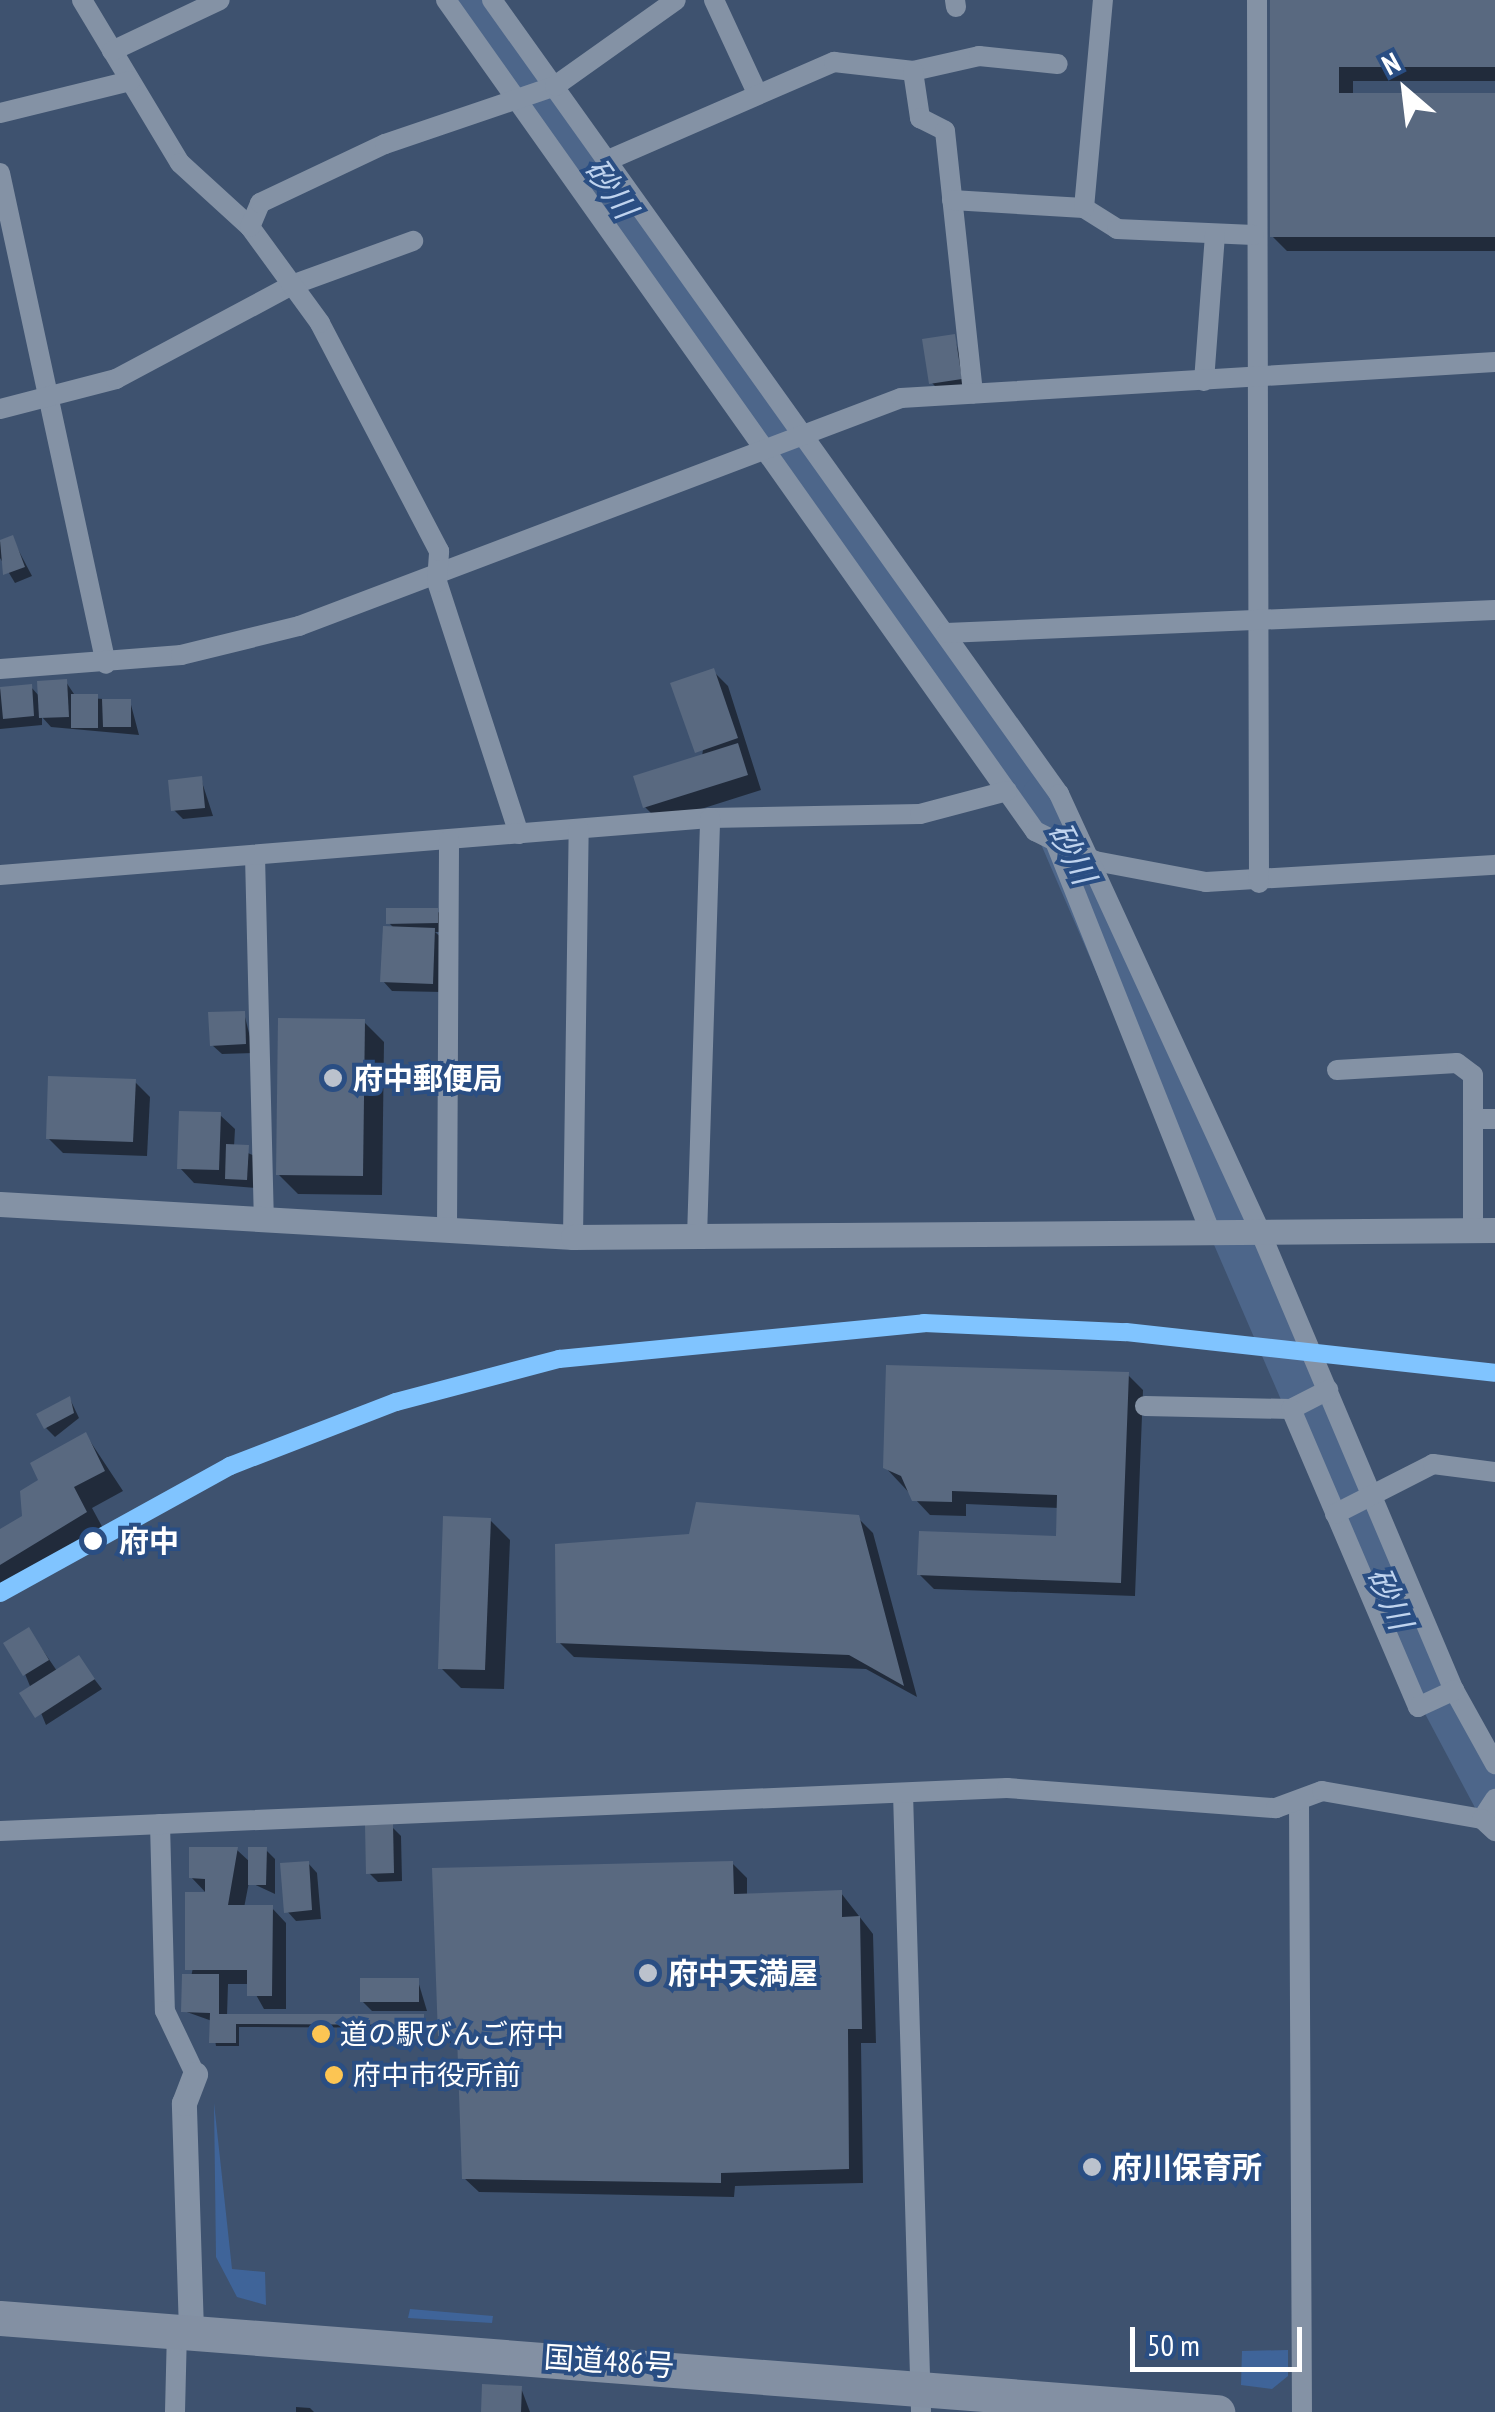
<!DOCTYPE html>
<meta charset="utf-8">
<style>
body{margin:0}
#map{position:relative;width:1495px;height:2412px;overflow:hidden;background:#3e526f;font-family:"PT Sans Narrow","Noto Sans JP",sans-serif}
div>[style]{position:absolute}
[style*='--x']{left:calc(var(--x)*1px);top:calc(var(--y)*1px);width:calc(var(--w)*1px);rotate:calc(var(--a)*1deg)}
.green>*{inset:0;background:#3f6499}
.shadow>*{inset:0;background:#0007}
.river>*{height:42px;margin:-21px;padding:0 21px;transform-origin:21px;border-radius:21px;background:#4d668a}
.building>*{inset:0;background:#596980}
.minor>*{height:20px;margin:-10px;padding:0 10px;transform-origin:10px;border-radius:10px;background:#8492a5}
.tertiary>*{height:25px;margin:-12.5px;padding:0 12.5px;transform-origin:12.5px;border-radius:12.5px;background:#8492a5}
.trunk>*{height:35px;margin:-17.5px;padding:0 17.5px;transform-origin:17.5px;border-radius:17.5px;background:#8390a3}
.rail-1>*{height:18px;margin:-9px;padding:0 9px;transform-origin:9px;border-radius:9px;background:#80c4ff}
.dots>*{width:28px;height:28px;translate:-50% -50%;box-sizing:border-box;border:5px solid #2a4e83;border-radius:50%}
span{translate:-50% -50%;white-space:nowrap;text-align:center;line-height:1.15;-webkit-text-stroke:8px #2a4e83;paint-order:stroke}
.bus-label{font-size:28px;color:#fff}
.left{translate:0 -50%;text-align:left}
.poi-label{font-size:30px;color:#fff;font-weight:700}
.stop-label{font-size:30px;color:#fff;font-weight:700}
.street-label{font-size:30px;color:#fff}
.water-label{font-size:32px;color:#bfd3ee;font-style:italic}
.north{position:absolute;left:1355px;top:40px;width:100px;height:100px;-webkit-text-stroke:8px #2a4e83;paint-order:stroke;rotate:332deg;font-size:28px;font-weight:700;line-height:40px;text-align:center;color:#fff}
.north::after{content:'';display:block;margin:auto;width:35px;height:45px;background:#fff;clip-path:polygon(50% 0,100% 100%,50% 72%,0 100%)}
.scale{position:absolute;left:1130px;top:2327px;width:172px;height:45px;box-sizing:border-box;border:5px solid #fff;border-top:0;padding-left:12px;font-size:30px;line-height:35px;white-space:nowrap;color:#fff;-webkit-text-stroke:8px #2a4e83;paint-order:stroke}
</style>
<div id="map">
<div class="green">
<div style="clip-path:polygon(214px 2103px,232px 2269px,265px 2272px,266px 2305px,237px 2297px,216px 2257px)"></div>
<div style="clip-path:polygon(410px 2309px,493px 2316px,492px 2323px,408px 2318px)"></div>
<div style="clip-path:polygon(1288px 2350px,1288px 2376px,1272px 2389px,1241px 2385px,1242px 2351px)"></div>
</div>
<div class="shadow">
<div style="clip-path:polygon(1273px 0,1495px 0,1495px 81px,1353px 81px,1353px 95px,1495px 95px,1495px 251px,1287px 251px,1272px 236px)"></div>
<div style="clip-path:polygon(954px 337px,970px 387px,941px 392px,932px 383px)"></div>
<div style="clip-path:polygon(12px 538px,32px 576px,15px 583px,0 558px,0 542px)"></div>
<div style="clip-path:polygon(713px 671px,728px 686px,761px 790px,660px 822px,645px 807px,702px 757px)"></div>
<div style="clip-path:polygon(66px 682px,76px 697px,130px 701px,139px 735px,51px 727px,42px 717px,42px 725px,0 729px,0 689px,31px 687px,40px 697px)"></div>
<div style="clip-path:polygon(201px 779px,213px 816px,183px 819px,174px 810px)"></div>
<div style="clip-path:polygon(437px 911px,447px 920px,447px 932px,435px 932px,444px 940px,442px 992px,392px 991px,383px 981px,395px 929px,388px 922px)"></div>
<div style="clip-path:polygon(244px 1013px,254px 1053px,222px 1054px,212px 1045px)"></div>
<div style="clip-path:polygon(364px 1022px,384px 1042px,382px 1195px,298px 1194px,278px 1174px)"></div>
<div style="clip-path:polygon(135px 1082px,150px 1097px,147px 1156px,63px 1153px,48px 1138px)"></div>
<div style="clip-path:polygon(220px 1115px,235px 1129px,234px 1147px,257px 1157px,256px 1188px,194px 1183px,180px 1168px)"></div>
<div style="clip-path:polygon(1128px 1375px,1143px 1390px,1135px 1596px,934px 1589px,919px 1574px,1058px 1538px,1059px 1508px,966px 1504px,966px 1516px,930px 1515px,885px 1467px)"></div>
<div style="clip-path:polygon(70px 1399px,79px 1418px,55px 1437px,46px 1428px)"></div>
<div style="clip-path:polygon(86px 1435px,123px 1491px,92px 1508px,105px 1532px,0 1597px,0 1533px,25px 1517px,42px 1481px)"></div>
<div style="clip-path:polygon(858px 1518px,873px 1533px,917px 1697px,866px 1669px,574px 1657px,559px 1642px,691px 1537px)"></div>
<div style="clip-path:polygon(490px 1520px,510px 1540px,504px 1689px,461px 1688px,441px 1668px)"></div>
<div style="clip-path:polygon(29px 1630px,57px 1671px,78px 1658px,102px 1689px,46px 1725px,25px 1674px)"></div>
<div style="clip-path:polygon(392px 1827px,401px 1836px,402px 1881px,378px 1882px,369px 1873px)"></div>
<div style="clip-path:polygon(237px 1850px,251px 1863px,266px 1850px,275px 1859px,275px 1894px,249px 1882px,244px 1908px,272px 1908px,286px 1923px,286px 2009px,264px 2009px,250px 1984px,228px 1984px,227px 2016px,423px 2017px,427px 2028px,239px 2027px,239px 2046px,216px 2046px,212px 2021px,184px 2011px,208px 1895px,191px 1877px)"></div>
<div style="clip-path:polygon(308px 1863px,317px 1873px,321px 1919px,296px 1921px,287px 1911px)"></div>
<div style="clip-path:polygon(732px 1863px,747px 1878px,747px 1896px,841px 1893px,873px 1934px,876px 2043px,861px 2043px,863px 2183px,735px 2186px,734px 2197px,479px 2192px,464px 2178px,460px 2050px,440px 2035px)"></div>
<div style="clip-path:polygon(418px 1981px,427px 2011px,372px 2011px,362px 2001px)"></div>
<div style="clip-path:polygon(521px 2388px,530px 2412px,483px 2412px)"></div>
<div style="clip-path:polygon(296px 2407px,310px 2408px,314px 2412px,296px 2412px)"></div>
</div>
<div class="river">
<div style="--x:478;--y:0;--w:976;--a:54.63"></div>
<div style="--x:1043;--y:796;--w:900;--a:66.63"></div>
<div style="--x:1400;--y:1622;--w:203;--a:62"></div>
</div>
<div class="building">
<div style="clip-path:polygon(1270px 0,1495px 0,1495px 67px,1339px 67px,1339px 93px,1495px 93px,1495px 237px,1270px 237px)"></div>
<div style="clip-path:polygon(955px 334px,962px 379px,929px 384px,922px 339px)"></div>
<div style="clip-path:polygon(13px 535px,25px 567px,3px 575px,0 540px)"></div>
<div style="clip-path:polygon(714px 668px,738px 738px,695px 753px,670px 683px)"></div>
<div style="clip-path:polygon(67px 679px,69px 717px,39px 718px,37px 681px)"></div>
<div style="clip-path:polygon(32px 684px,34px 716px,3px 719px,0 687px)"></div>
<div style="clip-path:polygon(71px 694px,98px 694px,98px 728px,71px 728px)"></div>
<div style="clip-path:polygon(102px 699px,131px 699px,131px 727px,103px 727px)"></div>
<div style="clip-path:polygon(738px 743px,748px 775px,643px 808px,633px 776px)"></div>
<div style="clip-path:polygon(202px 776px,205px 808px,171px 811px,168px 780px)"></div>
<div style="clip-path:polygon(386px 908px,438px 908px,438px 923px,386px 924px)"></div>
<div style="clip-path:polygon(383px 926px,435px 928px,433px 984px,380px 982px)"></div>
<div style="clip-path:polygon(245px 1011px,246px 1044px,210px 1046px,208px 1012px)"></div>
<div style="clip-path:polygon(278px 1018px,365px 1019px,363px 1176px,276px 1175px)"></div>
<div style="clip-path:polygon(48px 1076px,136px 1079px,133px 1142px,46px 1139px)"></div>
<div style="clip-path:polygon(179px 1111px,221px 1112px,219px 1170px,177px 1169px)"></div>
<div style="clip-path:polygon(226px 1144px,249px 1145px,247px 1180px,225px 1179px)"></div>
<div style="clip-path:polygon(886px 1365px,1129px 1372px,1121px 1583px,917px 1575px,919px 1531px,1056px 1536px,1057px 1495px,952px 1491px,952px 1502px,912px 1501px,901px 1476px,883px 1468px)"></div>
<div style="clip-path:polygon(70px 1396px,74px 1413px,44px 1429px,36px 1414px)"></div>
<div style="clip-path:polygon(86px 1432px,105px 1471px,74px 1487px,87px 1512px,0 1565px,0 1529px,22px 1516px,20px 1491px,38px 1480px,30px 1463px)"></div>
<div style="clip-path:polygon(696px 1502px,859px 1515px,904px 1686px,849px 1655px,556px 1643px,555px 1544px,689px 1534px)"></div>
<div style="clip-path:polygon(443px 1516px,491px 1518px,485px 1670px,438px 1669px)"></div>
<div style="clip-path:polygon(29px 1627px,49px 1660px,23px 1676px,3px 1643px)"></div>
<div style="clip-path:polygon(79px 1655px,95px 1679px,35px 1718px,19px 1693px)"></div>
<div style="clip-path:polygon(393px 1824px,394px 1873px,366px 1874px,365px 1825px)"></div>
<div style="clip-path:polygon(189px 1847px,238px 1847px,228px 1905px,273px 1905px,272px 1996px,247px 1996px,247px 1970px,185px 1970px,185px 1892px,205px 1892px,205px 1879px,189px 1878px)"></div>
<div style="clip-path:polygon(248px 1847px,267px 1847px,266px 1885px,248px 1885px)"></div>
<div style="clip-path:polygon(309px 1861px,312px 1910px,284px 1913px,280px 1863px)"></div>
<div style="clip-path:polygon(733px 1861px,734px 1894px,842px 1890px,842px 1917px,860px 1916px,862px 2029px,848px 2029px,849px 2169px,721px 2173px,721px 2183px,462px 2179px,457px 2036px,438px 2036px,432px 1868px)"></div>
<div style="clip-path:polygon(182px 1974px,219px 1974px,219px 2014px,424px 2014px,424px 2025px,236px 2024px,236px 2043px,209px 2043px,210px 2013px,181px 2012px)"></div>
<div style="clip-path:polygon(360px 1978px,419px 1978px,419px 2002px,360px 2002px)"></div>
<div style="clip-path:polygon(482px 2384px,522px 2386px,521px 2412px,481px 2412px)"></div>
</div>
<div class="minor">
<div style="--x:82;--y:0;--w:190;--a:59"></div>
<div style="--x:180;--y:163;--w:95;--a:42.4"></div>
<div style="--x:446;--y:0;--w:1019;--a:54.67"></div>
<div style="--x:1035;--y:831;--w:67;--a:26.6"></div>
<div style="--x:1095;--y:861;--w:113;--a:10.7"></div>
<div style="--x:1206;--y:882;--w:289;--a:-3.4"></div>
<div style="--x:492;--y:0;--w:976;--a:54.47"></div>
<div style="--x:1059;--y:794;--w:486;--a:65.3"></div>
<div style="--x:1262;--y:1236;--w:493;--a:67.1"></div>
<div style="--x:1454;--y:1690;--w:85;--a:61"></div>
<div style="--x:714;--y:0;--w:102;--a:65.2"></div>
<div style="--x:955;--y:0;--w:7;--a:82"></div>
<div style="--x:1257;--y:0;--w:883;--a:89.87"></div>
<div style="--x:112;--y:51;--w:119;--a:-25.3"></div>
<div style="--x:913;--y:71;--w:68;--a:-12.8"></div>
<div style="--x:979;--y:56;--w:79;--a:5.8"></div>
<div style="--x:0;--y:113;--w:134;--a:-13.8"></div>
<div style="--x:606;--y:161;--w:249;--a:-23.5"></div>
<div style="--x:834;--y:62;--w:80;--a:6.5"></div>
<div style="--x:913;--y:71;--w:48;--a:81.5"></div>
<div style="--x:920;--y:118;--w:28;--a:27"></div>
<div style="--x:945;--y:131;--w:264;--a:83.9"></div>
<div style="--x:0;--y:173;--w:502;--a:77.82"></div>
<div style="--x:952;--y:200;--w:132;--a:3.5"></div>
<div style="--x:1084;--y:208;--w:39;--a:32"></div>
<div style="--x:1117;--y:229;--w:137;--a:2.5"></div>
<div style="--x:1084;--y:208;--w:209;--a:-84.8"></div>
<div style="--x:1204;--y:381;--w:147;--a:-85.7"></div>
<div style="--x:0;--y:409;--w:120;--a:-14.5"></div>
<div style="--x:116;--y:379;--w:200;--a:-28.1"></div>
<div style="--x:292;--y:285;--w:129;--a:-20"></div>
<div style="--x:946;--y:633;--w:549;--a:-2.4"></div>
<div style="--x:0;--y:669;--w:182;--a:-4.4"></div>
<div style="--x:181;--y:655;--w:122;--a:-13.8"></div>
<div style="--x:299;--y:626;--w:644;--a:-20.74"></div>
<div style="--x:901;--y:398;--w:595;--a:-3.47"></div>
<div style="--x:519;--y:834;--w:265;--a:-108"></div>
<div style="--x:437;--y:582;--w:31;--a:-86"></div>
<div style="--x:439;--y:551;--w:257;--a:-117.6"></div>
<div style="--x:320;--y:323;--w:119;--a:-126.1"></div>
<div style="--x:250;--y:227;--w:26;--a:-67"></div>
<div style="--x:260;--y:203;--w:138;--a:-25.3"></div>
<div style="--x:385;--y:144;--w:180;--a:-18.8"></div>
<div style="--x:555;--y:86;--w:148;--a:-35.4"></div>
<div style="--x:1056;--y:844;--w:419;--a:68.3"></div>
<div style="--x:255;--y:856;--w:364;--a:88.6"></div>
<div style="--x:0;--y:875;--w:712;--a:-4.59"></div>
<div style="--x:710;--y:818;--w:210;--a:-1.1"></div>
<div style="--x:920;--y:814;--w:90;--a:-14.8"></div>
<div style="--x:1337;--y:1070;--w:120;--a:-3.3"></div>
<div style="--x:1457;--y:1063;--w:20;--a:37"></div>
<div style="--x:1473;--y:1075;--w:155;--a:90"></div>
<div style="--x:1473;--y:1119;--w:22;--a:0"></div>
<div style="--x:447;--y:1230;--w:390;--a:-89.7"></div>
<div style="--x:573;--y:1237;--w:408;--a:-89.2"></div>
<div style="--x:697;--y:1237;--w:419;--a:-88.2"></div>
<div style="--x:1145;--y:1406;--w:146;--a:1.2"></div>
<div style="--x:1291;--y:1409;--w:42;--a:-27.2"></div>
<div style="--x:1291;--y:1409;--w:324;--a:66.9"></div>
<div style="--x:1418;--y:1707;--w:40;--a:-25"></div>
<div style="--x:1335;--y:1514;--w:110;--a:-27"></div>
<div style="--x:1433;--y:1464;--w:63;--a:7.4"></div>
<div style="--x:903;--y:1793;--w:619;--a:88.33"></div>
<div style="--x:1299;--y:1801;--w:611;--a:89.72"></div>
<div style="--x:1482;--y:1819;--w:24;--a:-57"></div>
<div style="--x:160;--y:1824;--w:187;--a:88.5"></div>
<div style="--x:165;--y:2011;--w:70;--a:64.5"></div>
<div style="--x:0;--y:1831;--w:1008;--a:-2.45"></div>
<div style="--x:1007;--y:1788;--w:270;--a:4.3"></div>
<div style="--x:1276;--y:1808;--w:49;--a:-20.3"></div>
<div style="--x:1322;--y:1791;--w:162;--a:9.9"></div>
<div style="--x:1482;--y:1819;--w:18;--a:43"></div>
<div style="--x:175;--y:2412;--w:82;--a:-88.6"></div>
</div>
<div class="tertiary">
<div style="--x:0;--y:1204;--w:574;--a:3.3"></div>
<div style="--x:573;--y:1237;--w:922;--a:-0.43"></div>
<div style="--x:191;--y:2331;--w:228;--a:-91.8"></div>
<div style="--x:184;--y:2103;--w:31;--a:-69"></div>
</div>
<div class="trunk">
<div style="--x:0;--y:2318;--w:1221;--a:4.42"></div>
</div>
<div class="rail-1">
<div style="--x:0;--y:1593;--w:263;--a:-28.9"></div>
<div style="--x:230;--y:1466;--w:178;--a:-21.1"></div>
<div style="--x:396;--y:1402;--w:169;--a:-14.8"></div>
<div style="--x:559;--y:1359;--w:367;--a:-5.6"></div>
<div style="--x:924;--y:1323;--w:202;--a:2.6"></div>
<div style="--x:1126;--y:1332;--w:371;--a:6.3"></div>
</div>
<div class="dots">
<div style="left:333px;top:1078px;background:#bbc2cd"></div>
<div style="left:93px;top:1541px;background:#fff"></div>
<div style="left:648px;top:1973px;background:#bbc2cd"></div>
<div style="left:321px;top:2034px;background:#fcc553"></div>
<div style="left:334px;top:2075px;background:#fcc553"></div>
<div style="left:1092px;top:2167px;background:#bbc2cd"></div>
</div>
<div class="bus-label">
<span class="left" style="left:340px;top:2034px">道の駅びんご府中</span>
<span class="left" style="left:353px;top:2075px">府中市役所前</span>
</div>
<div class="poi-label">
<span class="left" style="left:353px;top:1078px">府中郵便局</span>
<span class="left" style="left:668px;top:1973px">府中天満屋</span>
<span class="left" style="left:1112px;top:2167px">府川保育所</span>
</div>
<div class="stop-label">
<span class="left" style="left:119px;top:1541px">府中</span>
</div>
<div class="street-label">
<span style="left:609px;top:2361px;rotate:4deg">国道486号</span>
</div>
<div class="water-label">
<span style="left:611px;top:188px;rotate:55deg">砂川</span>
<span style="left:1072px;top:853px;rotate:63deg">砂川</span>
<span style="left:1390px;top:1598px;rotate:66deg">砂川</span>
</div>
<div class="north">N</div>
<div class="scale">50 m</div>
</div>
